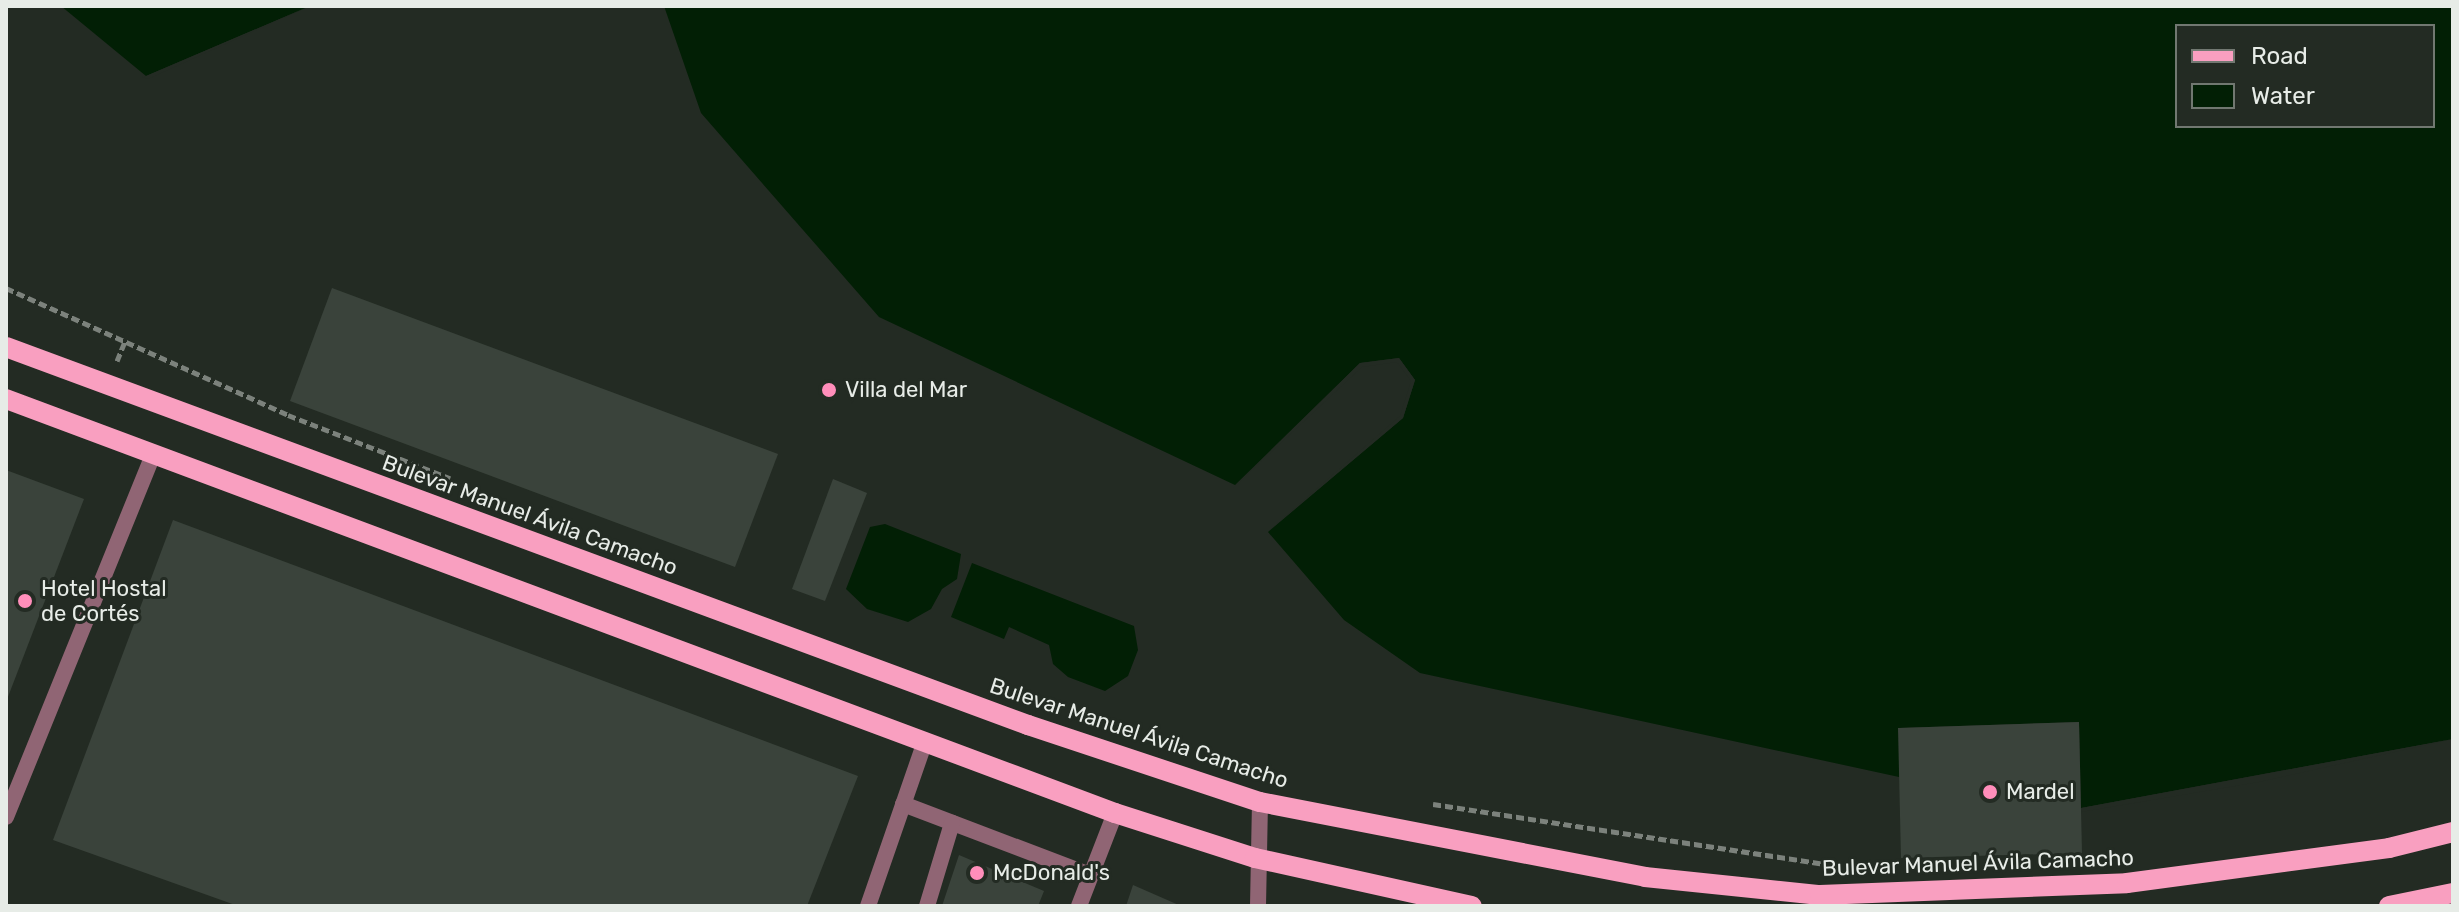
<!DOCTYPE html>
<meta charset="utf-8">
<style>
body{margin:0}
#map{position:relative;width:2459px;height:912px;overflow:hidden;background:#232b23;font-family:Rubik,sans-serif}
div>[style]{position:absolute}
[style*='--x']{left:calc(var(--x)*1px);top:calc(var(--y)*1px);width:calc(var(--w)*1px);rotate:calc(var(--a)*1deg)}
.water>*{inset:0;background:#021f05}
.pier>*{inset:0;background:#232b23}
.building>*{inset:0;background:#3a433b}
.path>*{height:5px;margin-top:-2.5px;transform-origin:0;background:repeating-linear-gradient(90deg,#7c827c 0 8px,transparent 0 12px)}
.lane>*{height:16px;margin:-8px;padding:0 8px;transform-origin:8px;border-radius:8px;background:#906574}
.street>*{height:16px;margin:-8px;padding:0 8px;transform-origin:8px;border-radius:8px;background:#906574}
.primary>*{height:20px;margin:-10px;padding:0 10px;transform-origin:10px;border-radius:10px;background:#f99fc0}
.dots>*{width:22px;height:22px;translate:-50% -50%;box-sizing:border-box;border:4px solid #232b23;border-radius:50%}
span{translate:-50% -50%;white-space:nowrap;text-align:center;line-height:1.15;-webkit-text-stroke:6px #232b23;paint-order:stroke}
.poi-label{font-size:22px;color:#e7ece7}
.left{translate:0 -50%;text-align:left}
.street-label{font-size:22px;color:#e7ece7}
.frame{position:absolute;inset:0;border:8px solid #e7ece7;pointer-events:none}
.legend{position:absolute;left:2175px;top:24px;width:260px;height:104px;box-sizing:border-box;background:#232b23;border:2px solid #717871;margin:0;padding:10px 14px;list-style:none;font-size:24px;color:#e7ece7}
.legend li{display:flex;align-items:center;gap:16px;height:40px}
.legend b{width:40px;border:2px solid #717871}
</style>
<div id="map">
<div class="water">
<div style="clip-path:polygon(61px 6px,310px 6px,146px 76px)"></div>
<div style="clip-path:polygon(evenodd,664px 6px,2453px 6px,2453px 739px,2081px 808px,2079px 722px,1899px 728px,1899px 777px,1420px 673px,1344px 620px,1268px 532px,1403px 418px,1415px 380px,1399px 358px,1360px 363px,1235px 485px,879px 317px,701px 113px,664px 6px,2177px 26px,2433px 26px,2433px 126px,2177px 126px,2177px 26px)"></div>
<div style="clip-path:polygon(885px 524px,961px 554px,957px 579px,942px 589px,931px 609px,908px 622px,867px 609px,846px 589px,870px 527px)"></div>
<div style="clip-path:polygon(972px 563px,1134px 626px,1138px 650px,1128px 676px,1105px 691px,1068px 677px,1053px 664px,1049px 645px,1009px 627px,1004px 639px,951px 617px)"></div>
</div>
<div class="pier">
<div style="clip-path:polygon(310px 6px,148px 79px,142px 77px,146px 76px)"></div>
<div style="clip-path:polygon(1399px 358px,1415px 380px,1403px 418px,1265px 534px,1400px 416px,1411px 381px,1397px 362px,1362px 367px,1233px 488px,1360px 363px)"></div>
<div style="clip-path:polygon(2453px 739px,2259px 782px,2081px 812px,2081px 808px)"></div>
</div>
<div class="building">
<div style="clip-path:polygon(332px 288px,778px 454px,735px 567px,290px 401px)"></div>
<div style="clip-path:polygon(6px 470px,84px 499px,6px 702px)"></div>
<div style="clip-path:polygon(833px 479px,867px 493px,825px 601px,792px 589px)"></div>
<div style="clip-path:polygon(173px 520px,858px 776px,807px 906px,238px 906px,53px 840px)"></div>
<div style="clip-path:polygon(2079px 722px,2082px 853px,1901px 858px,1898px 728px)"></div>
<div style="clip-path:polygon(959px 855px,1044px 891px,1038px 906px,942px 906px)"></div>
<div style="clip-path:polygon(1133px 885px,1181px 906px,1126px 906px)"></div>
</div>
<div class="path">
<div style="--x:6;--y:288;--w:309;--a:24.2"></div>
<div style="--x:288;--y:415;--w:174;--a:21.3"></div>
<div style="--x:117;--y:361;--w:22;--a:-68"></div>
<div style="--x:1433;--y:804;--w:398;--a:8.7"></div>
</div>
<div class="lane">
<div style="--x:903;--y:804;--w:200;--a:20.8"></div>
<div style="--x:868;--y:906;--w:175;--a:-70.9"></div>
<div style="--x:927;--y:906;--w:87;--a:-73.2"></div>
<div style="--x:1079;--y:906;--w:100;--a:-68.8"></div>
</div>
<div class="street">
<div style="--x:6;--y:817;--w:388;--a:-67.9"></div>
<div style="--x:1258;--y:906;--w:104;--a:-88.9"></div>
</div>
<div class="primary">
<div style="--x:6;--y:347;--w:1090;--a:20.3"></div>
<div style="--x:1028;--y:725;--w:244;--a:18.4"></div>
<div style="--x:1260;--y:802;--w:392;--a:11"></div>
<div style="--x:1645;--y:877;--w:176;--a:5.9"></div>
<div style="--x:1820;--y:895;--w:307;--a:-2.2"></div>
<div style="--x:2127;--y:883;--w:264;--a:-7.6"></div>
<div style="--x:2389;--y:848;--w:66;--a:-14"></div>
<div style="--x:6;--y:399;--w:1184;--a:20.47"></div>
<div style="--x:1115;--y:813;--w:147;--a:17.8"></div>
<div style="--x:1255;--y:858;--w:222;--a:12.5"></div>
<div style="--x:2389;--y:906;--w:65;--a:-11.5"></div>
</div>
<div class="dots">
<div style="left:829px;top:390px;background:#ff8eba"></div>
<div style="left:25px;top:601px;background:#ff8eba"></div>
<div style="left:1990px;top:792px;background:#ff8eba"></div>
<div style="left:977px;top:873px;background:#ff8eba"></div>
</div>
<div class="poi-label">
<span class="left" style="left:845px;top:390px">Villa del Mar</span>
<span class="left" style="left:41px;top:601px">Hotel Hostal<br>de Cortés</span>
<span class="left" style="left:2006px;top:792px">Mardel</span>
<span class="left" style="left:993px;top:873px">McDonald's</span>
</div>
<div class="street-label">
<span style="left:530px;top:515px;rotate:20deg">Bulevar Manuel Ávila Camacho</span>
<span style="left:1139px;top:733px;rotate:18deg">Bulevar Manuel Ávila Camacho</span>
<span style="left:1978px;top:863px;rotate:-2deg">Bulevar Manuel Ávila Camacho</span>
</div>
<div class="frame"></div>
<ul class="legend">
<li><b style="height:10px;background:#f99fc0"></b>Road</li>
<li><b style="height:22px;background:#021f05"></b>Water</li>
</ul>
</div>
